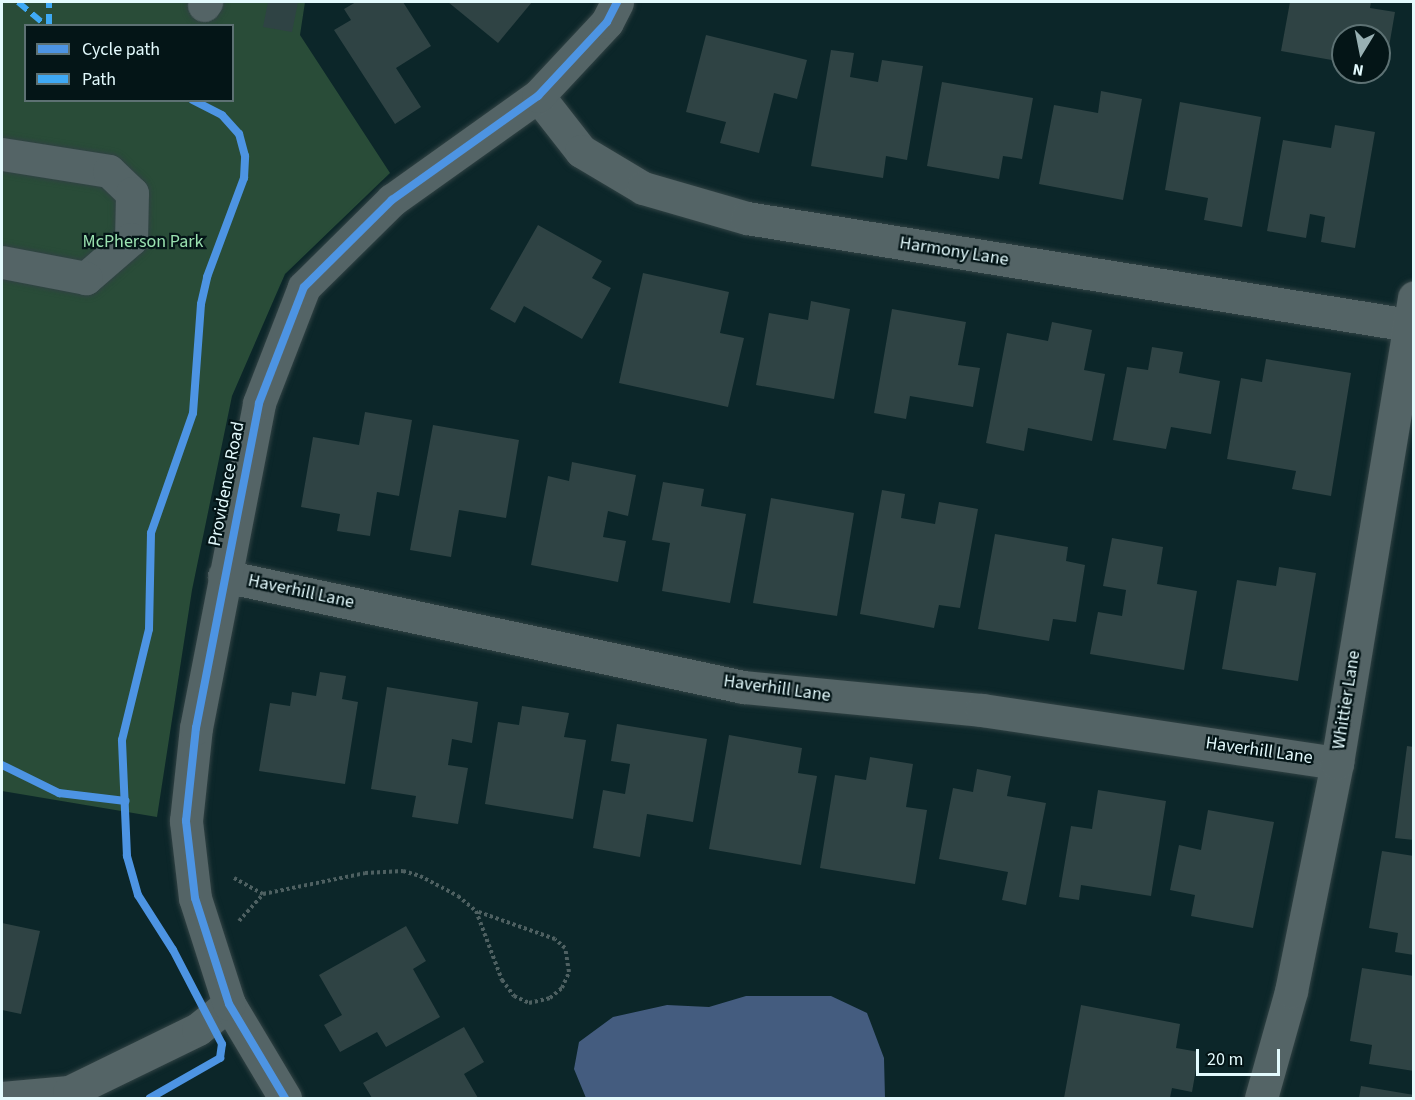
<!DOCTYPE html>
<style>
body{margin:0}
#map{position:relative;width:1415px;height:1100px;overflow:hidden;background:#0c2629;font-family:"Source Sans 3",sans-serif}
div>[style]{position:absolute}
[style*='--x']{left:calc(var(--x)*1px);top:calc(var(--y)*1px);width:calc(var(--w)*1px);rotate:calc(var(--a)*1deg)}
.green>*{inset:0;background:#294c38}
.water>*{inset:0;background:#445c7f}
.building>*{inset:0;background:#2f4344}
.path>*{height:4px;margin-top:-2px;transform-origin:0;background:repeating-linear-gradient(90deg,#4e6061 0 3px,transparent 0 6px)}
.roads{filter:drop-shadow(0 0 2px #314244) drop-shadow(0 0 2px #314244)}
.minor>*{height:33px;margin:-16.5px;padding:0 16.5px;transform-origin:16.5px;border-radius:16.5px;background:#546466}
.quiet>*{height:6px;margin-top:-3px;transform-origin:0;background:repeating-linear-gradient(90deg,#3fa9f5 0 12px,transparent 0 18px)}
.cycleway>*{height:8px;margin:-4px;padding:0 4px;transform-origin:4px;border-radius:4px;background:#4d94e3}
span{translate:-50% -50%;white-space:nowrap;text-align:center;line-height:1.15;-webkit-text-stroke:4.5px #041517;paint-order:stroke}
.park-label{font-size:18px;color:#9ae1b0}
.street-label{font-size:18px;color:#e3fafd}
.frame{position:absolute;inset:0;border:3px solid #e3fafd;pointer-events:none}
.legend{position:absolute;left:24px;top:24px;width:210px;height:78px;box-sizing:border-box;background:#041517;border:2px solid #5d7173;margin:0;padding:8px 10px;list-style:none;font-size:18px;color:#e3fafd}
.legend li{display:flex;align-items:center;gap:12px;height:30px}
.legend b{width:30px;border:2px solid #5d7173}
.north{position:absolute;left:1331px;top:24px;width:60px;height:60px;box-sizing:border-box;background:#041517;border:2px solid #5d7173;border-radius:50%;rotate:190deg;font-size:16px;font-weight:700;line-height:24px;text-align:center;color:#e3fafd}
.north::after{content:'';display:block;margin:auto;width:21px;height:27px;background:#98b0b3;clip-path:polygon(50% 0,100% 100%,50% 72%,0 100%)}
.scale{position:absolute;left:1196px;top:1049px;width:84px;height:27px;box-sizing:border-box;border:3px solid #e3fafd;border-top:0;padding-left:8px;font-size:18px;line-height:21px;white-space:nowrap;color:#e3fafd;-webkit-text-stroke:4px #041517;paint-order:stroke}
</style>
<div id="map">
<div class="green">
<div style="clip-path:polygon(evenodd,2px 2px,305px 2px,300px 35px,390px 173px,285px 274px,232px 396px,192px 590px,157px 817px,2px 791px,2px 2px,26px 26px,232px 26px,232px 100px,26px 100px,26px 26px)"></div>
</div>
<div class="water">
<div style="clip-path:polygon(746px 996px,831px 996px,867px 1013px,884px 1058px,885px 1098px,586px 1098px,574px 1069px,579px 1042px,613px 1017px,667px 1005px,709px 1007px)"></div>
</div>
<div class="building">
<div style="clip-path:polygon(268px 2px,298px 2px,292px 32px,263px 27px)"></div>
<div style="clip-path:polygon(356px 2px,403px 2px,431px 46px,396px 68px,421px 107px,395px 124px,334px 30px,351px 20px,344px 9px)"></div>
<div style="clip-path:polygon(448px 2px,532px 2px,498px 43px)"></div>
<div style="clip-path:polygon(1290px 2px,1371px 2px,1370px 8px,1395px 12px,1385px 70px,1379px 69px,1379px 36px,1343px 36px,1343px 62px,1281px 51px)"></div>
<div style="clip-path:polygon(706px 35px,807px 60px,797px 99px,774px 93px,759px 153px,720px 143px,726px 122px,686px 112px)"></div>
<div style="clip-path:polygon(831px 50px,854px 53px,850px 77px,878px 82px,882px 60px,923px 66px,907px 160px,886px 156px,883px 178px,811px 166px)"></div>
<div style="clip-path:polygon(942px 82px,1033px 98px,1022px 159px,1003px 156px,999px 179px,927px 166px)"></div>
<div style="clip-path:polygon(1101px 91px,1142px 99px,1123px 200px,1039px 184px,1054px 105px,1098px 113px)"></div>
<div style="clip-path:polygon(1180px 102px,1261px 117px,1242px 227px,1204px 220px,1208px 198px,1165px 190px)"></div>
<div style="clip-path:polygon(1335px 125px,1375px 132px,1355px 248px,1321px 242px,1325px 217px,1310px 214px,1306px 238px,1267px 231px,1283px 140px,1331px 148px)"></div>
<div style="clip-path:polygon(538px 225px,602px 261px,592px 278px,611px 288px,582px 339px,524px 306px,515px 323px,490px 309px)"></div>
<div style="clip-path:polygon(643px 273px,729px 292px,720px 333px,744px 338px,728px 407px,619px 383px)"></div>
<div style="clip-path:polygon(811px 301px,850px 309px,834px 399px,756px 385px,769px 313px,808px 320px)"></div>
<div style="clip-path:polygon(892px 309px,966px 322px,958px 365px,980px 368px,973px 407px,910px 396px,906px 419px,874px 413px)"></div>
<div style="clip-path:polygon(1052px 322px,1092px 330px,1084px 370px,1105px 374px,1092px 441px,1028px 428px,1024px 451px,986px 443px,1007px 333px,1048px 341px)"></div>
<div style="clip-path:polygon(1152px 347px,1183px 352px,1179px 373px,1220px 381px,1211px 434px,1171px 427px,1166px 449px,1113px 440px,1127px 367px,1148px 370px)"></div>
<div style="clip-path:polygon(1266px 359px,1351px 373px,1331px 496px,1292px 489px,1296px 471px,1227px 459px,1241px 378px,1262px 382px)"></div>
<div style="clip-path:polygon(365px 412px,412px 420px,399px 496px,377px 492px,370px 536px,337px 531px,340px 514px,301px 507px,313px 437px,359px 445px)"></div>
<div style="clip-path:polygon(433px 425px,519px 440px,506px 518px,459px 510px,451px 557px,410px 550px)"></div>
<div style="clip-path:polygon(572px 462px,636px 475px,628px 516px,608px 511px,603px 537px,626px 541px,618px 582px,531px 565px,548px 476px,569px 481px)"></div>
<div style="clip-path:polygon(663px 482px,704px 489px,701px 506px,746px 514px,730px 603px,662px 591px,670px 543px,652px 540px)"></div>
<div style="clip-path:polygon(882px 490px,905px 494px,901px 518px,935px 524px,939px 502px,978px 509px,960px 608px,939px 605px,934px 628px,860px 614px)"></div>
<div style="clip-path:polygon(771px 498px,854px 513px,837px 616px,753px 603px)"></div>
<div style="clip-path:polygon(995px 534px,1068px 547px,1066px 561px,1085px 565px,1076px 622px,1053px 619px,1049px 641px,978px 629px)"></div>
<div style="clip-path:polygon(1112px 538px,1163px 547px,1157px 584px,1197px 591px,1184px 670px,1090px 654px,1098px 612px,1122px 616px,1126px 590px,1103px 586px)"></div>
<div style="clip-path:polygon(1279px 567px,1316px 573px,1298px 681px,1222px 669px,1237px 580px,1276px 586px)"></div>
<div style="clip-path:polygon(320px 672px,346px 676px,342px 699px,358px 702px,345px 784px,259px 771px,270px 703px,290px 706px,292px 692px,316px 696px)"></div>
<div style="clip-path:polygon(387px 687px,478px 702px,472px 743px,452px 739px,448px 765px,468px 768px,458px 824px,412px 817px,416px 796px,371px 789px)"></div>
<div style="clip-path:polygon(522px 706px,569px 713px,564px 737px,586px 740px,573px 819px,485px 804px,498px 722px,519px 725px)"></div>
<div style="clip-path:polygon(617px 724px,707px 739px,693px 822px,647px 814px,640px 857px,593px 848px,603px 790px,625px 794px,630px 764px,611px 761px)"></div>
<div style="clip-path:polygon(729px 735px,802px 748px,798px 773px,817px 776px,801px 865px,709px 849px)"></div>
<div style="clip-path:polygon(1407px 746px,1414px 747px,1414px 840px,1395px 838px)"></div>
<div style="clip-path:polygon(870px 757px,913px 764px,906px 807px,927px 810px,915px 884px,820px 868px,835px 775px,866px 780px)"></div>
<div style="clip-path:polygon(977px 769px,1011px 776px,1007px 796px,1046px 803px,1026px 905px,1002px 900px,1008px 872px,939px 859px,953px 788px,973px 792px)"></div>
<div style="clip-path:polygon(1098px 790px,1166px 801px,1151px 896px,1081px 885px,1079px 900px,1059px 897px,1071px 826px,1092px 829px)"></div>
<div style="clip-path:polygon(1208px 810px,1274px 822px,1253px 928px,1191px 916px,1195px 895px,1170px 890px,1179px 845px,1201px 850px)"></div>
<div style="clip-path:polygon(1382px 851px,1414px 856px,1414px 955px,1395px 952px,1398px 933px,1369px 928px)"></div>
<div style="clip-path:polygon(2px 923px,40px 931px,21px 1014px,2px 1010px)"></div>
<div style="clip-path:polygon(406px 926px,426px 961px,413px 969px,440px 1017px,386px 1047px,377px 1032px,340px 1052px,324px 1025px,342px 1015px,319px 975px)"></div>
<div style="clip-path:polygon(1362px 968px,1414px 976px,1414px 1071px,1369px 1064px,1372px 1045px,1350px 1041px)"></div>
<div style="clip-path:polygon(1081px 1005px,1180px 1024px,1176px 1048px,1199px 1052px,1192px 1092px,1172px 1088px,1170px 1098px,1064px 1098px)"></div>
<div style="clip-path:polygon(464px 1027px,484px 1062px,464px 1074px,478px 1098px,372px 1098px,363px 1083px)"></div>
<div style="clip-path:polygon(1361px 1086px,1414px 1095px,1414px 1098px,1359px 1098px)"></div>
</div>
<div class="path">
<div style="--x:234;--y:878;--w:33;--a:29"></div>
<div style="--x:263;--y:894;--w:104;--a:-11.6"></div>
<div style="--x:365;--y:873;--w:38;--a:-3"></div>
<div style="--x:403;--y:871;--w:18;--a:16"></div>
<div style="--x:420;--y:876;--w:43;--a:27.8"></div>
<div style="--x:458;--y:896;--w:23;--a:40"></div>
<div style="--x:476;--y:911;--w:74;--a:69.4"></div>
<div style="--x:502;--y:980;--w:20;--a:53"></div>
<div style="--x:514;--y:996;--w:17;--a:25"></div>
<div style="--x:529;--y:1003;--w:22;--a:-13"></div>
<div style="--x:550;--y:998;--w:16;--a:-40"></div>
<div style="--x:562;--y:988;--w:17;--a:-66"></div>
<div style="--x:569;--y:972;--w:24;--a:-99"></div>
<div style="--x:565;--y:948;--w:13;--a:-138"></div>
<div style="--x:555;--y:939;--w:84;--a:-160.5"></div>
<div style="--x:239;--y:921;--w:36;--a:-48"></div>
</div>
<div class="roads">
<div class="minor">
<div style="--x:204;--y:5;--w:4;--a:-56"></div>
<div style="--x:538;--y:96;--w:70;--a:52"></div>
<div style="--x:581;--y:151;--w:72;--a:30.8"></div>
<div style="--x:643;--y:188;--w:108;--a:16.1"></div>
<div style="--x:747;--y:218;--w:671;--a:9.18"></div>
<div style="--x:2;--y:154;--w:108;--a:9"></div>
<div style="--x:109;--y:171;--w:32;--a:44"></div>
<div style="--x:132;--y:193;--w:46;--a:91.2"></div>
<div style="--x:131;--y:239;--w:60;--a:139.1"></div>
<div style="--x:86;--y:278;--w:86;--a:-169.2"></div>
<div style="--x:224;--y:576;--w:531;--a:12.07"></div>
<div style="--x:743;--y:687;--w:240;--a:5.5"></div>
<div style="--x:982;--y:710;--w:359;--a:8.5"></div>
<div style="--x:2;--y:1098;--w:67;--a:-5.1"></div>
<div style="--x:69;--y:1092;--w:144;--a:-26"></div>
<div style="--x:198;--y:1029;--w:40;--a:-39"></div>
<div style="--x:285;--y:1098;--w:109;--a:-120.8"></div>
<div style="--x:229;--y:1004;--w:111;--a:-107.8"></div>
<div style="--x:195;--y:898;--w:78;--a:-96.7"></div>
<div style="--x:186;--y:821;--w:94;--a:-83.9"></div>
<div style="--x:196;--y:728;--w:331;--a:-79"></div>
<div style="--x:259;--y:403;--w:124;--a:-68.8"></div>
<div style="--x:304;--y:287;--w:124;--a:-44.7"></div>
<div style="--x:392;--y:200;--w:179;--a:-35.5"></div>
<div style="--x:538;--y:96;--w:101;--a:-47"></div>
<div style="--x:607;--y:22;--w:22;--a:-63"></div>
<div style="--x:1261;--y:1098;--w:111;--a:-74.3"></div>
<div style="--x:1291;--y:991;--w:233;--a:-78.6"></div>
<div style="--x:1337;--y:763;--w:472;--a:-80.6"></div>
</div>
</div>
<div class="quiet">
<div style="--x:18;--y:2;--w:38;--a:40"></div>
<div style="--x:49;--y:26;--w:24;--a:-90"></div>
</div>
<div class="cycleway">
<div style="--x:2;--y:765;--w:64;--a:26.2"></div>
<div style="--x:59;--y:793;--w:67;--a:6.8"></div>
<div style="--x:150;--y:1098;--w:81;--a:-29.7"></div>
<div style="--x:220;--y:1058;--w:14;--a:-82"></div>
<div style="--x:222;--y:1044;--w:106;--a:-117.5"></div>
<div style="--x:173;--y:950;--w:65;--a:-122.5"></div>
<div style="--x:138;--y:895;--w:41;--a:-105.8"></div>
<div style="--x:127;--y:856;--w:116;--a:-92.5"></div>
<div style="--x:122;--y:740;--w:114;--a:-76.3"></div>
<div style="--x:149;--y:629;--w:96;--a:-88.8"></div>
<div style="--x:151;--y:533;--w:127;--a:-70.7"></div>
<div style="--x:193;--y:413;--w:109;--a:-85.8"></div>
<div style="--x:201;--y:304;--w:28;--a:-77"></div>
<div style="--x:207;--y:277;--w:106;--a:-69.5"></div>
<div style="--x:244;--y:178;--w:22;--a:-87"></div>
<div style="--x:245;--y:156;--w:23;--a:-105"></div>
<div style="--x:239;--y:134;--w:25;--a:-132"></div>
<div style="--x:222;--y:115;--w:33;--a:-153"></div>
<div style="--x:285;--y:1098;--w:109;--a:-120.8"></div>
<div style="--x:229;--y:1004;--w:111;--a:-107.8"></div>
<div style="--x:195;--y:898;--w:78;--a:-96.7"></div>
<div style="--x:186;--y:821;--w:94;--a:-83.9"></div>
<div style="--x:196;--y:728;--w:331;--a:-79"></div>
<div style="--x:259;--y:403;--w:124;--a:-68.8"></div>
<div style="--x:304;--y:287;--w:124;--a:-44.7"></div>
<div style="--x:392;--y:200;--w:179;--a:-35.5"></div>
<div style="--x:538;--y:96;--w:101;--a:-47"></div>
<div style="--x:607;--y:22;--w:22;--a:-63"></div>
</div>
<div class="park-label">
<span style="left:143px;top:242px">McPherson Park</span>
</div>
<div class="street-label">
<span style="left:954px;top:252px;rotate:9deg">Harmony Lane</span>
<span style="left:227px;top:484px;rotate:-79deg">Providence Road</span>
<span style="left:301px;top:592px;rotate:12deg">Haverhill Lane</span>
<span style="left:777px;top:689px;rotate:8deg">Haverhill Lane</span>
<span style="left:1347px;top:700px;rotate:-81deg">Whittier Lane</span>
<span style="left:1259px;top:751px;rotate:8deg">Haverhill Lane</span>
</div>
<div class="frame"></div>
<ul class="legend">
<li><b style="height:8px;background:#4d94e3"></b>Cycle path</li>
<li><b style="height:8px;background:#3fa9f5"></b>Path</li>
</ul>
<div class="north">N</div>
<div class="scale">20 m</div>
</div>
